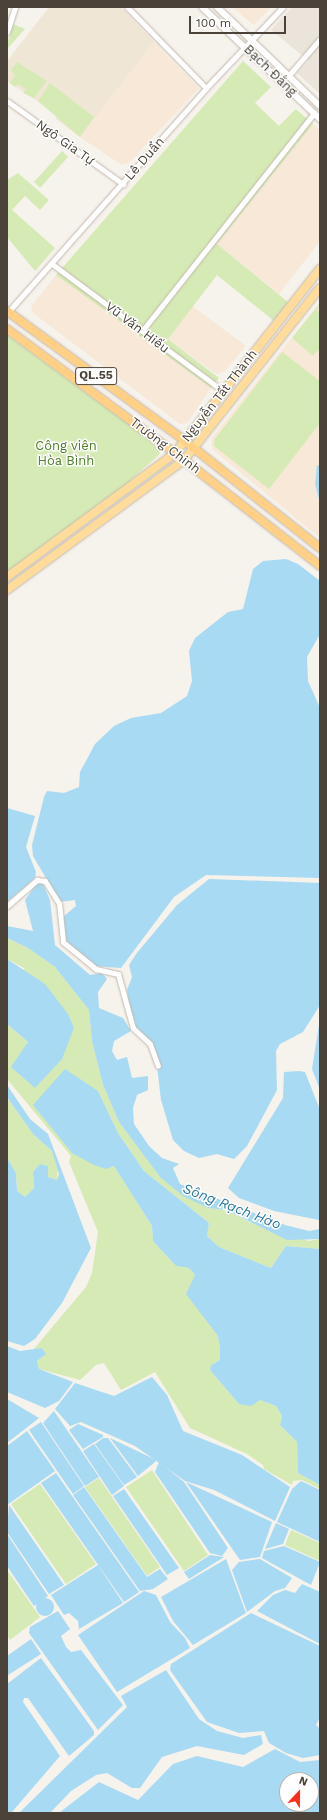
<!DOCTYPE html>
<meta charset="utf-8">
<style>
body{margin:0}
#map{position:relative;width:327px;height:1820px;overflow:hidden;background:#f6f2ec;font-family:"Work Sans",sans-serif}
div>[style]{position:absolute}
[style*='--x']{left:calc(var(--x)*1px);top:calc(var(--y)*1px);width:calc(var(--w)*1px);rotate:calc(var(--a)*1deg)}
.residential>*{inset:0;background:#eae4da}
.commercial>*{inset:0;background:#f7e8d8}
.education>*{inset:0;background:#efe6d6}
.green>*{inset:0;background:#d6eab5}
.water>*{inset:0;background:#a8daf3}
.round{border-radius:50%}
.roads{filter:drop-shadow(0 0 1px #c2b9ae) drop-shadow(0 0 1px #c2b9ae)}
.minor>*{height:5px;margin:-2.5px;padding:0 2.5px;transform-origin:2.5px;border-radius:2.5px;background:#fff}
.tertiary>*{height:6px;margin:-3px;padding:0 3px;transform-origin:3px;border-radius:3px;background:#fff}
.primary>*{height:8px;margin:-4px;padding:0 4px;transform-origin:4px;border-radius:4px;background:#ffdc9c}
.trunk>*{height:8px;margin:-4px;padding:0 4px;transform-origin:4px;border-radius:4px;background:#ffd085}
span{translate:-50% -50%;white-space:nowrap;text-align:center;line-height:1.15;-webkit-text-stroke:3px #fff;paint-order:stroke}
.shield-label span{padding:1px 3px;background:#fff;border:1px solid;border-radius:3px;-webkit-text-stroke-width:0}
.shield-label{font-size:12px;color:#4b4339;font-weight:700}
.street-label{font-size:13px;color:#4b4339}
.park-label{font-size:13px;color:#508029}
.water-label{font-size:14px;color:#2a78a2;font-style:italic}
.frame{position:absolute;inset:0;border:8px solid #4b4339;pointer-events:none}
.north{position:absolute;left:279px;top:1772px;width:40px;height:40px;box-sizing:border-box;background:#fff;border:1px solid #b7b4b0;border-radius:50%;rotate:22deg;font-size:11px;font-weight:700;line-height:16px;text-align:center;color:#4b4339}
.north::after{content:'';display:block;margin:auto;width:14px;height:18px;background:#fe2d1b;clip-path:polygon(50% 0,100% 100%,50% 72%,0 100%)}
.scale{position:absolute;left:189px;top:16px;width:97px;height:18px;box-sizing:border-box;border:2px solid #4b4339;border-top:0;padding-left:5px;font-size:12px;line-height:14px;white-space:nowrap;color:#4b4339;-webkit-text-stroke:3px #fff;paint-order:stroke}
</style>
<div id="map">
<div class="residential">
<div style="clip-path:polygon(292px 7px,320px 7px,320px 94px,297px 73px,309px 61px,271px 30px)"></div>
</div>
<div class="commercial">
<div style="clip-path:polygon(232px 7px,271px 7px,254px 25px)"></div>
<div style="clip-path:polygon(154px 42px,199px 88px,129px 163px,122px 165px,80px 137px)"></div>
<div style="clip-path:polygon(313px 124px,320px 130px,320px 241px,279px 294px,217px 244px)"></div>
<div style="clip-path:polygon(56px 275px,211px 388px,187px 423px,180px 424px,33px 313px,31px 307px)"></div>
<div style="clip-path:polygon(320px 302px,320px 538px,212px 449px,211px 439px)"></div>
<div style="clip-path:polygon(191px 305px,246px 346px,224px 372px,216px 374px,168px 339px)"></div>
</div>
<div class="education">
<div style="clip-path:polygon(49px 7px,121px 7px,154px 42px,80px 137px,56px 119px,55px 113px,7px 81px,7px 61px)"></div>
</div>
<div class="green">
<div style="clip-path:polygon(13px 24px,25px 29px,8px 48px,7px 45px)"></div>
<div style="clip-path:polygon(243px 61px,271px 87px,255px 103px,279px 126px,296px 109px,313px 124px,217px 244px,288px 302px,274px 321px,217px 275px,168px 339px,219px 378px,211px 388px,56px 275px)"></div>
<div style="clip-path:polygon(17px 62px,47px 81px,34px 98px,23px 93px,26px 89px,18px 84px,15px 87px,10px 83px,15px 75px,11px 70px)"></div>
<div style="clip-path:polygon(50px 83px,94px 117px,80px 137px,38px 101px)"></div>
<div style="clip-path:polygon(62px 151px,68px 157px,40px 188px,34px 182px)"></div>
<div style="clip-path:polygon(18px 173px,49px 200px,40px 210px,25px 196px,12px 210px,55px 248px,35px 271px,7px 237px,7px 180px)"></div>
<div style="clip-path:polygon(320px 303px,317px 310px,320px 313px,320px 348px,313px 356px,292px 338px)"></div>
<div style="clip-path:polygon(7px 335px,154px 443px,160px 454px,125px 485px,7px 572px)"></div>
<div style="clip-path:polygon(282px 352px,320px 381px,320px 423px,269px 489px,214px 446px,214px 440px)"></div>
<div style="clip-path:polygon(7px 938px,28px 948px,55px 967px,89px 1010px,92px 1041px,103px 1085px,119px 1122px,160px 1177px,208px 1208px,226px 1210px,249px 1222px,309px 1241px,320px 1239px,320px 1249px,286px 1246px,271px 1268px,219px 1247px,207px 1236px,209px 1223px,144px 1171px,118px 1133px,98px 1091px,82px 1082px,94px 1165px,106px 1168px,114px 1166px,152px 1226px,153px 1241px,176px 1266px,189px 1268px,195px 1275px,208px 1322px,218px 1336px,220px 1349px,220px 1360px,211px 1365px,210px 1370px,239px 1404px,260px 1400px,276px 1406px,282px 1416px,280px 1425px,297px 1442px,298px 1473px,320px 1485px,320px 1489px,302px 1480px,293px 1481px,292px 1485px,264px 1469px,263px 1465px,247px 1454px,190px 1428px,155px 1372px,121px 1390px,104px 1363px,96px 1365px,80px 1380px,39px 1369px,37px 1361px,46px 1354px,42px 1348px,33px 1350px,86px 1287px,92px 1273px,98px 1232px,69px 1162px,71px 1156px,7px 1079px,7px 1024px,28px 1042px,24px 1050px,35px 1088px,24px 968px,7px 959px)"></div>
<div style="clip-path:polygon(7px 1097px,33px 1134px,52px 1151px,58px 1166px,57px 1180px,48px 1177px,48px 1166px,40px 1164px,33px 1172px,34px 1188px,25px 1197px,17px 1191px,16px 1173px,7px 1158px)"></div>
<div style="clip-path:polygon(152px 1470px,208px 1555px,184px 1571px,126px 1487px)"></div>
<div style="clip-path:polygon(99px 1478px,160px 1567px,147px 1576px,85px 1487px)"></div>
<div style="clip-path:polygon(40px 1484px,96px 1564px,66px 1584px,11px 1504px)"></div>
<div style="clip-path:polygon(291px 1530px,320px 1543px,320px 1561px,285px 1545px)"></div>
<div style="clip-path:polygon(7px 1570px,40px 1617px,10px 1640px,7px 1635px)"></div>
</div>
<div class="water">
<div style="clip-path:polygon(317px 465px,320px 466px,320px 503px,315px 484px)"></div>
<div style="clip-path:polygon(286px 559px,298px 564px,320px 581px,320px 634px,307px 657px,308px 681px,320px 708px,320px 878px,206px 875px,174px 897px,121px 968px,94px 966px,66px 942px,63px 933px,64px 916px,76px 906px,75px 900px,60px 902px,33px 856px,32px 845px,44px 797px,47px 791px,64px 793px,79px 787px,80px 772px,95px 744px,114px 726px,131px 718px,161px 713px,187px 696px,192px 681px,189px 651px,195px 638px,228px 612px,243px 609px,253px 569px,263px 561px)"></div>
<div style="clip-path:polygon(7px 808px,35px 816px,26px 847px,36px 872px,35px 878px,7px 902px)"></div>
<div style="clip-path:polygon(209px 879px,320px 883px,320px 1005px,303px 1032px,280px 1044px,276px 1051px,277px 1090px,247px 1146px,234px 1159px,217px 1154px,199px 1158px,184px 1151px,173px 1140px,161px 1100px,155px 1049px,132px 1022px,127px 990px,132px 977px,129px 965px,136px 954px,177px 905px)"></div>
<div style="clip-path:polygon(38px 882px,43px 884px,50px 900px,55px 945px,90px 975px,102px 973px,107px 979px,98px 992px,99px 1008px,123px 1018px,131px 1031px,114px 1041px,112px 1051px,117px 1060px,127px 1057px,132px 1078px,148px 1076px,148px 1090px,137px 1095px,133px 1108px,134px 1124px,149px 1146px,162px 1158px,179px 1164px,173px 1168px,180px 1184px,285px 1225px,309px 1231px,320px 1229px,320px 1239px,287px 1240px,226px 1210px,208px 1208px,183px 1196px,160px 1177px,119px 1122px,103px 1085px,92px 1041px,89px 1010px,55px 967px,28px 948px,7px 938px,7px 926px,33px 931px,25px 900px)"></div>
<div style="clip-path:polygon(7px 959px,45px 984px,68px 1014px,74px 1028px,62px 1059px,35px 1088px,11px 1067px,28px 1042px,7px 1024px)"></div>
<div style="clip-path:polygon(320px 1019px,320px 1090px,312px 1069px)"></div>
<div style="clip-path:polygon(65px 1069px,98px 1091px,118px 1133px,144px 1171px,209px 1223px,207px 1236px,219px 1247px,271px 1268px,286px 1246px,320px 1249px,320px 1485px,298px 1473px,297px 1442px,280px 1425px,282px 1416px,276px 1406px,260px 1400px,251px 1406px,239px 1404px,210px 1370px,211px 1365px,220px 1360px,220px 1349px,218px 1336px,186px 1294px,195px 1275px,189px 1268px,176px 1266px,153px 1241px,152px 1226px,114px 1166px,106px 1169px,94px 1165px,72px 1153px,33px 1105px)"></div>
<div style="clip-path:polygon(299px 1071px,305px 1072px,320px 1110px,319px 1220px,274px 1211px,239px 1198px,228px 1188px,283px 1098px,284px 1072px)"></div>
<div style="clip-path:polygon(7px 1085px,30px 1119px,48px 1134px,91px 1248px,62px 1303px,35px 1339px,24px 1346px,7px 1341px,7px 1158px,16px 1173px,17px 1191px,25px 1197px,34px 1188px,33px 1172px,40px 1164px,48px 1166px,48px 1177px,57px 1180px,59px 1174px,52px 1151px,33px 1134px,7px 1097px)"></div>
<div style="clip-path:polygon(7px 1346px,20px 1351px,42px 1348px,46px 1354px,37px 1361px,39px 1369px,73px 1382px,59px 1401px,45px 1408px,7px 1392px)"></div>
<div style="clip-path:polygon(152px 1377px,167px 1395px,183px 1431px,242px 1455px,290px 1487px,275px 1521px,214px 1490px,185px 1481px,135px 1446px,81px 1422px,70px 1426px,55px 1409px,75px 1383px,114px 1396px)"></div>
<div style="clip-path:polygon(7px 1399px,39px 1418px,7px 1443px)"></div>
<div style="clip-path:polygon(54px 1411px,99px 1477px,85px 1486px,43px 1423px)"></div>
<div style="clip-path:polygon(41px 1422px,84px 1486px,73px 1494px,29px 1430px)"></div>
<div style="clip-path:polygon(78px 1424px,103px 1435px,103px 1437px,83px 1449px,69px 1430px)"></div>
<div style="clip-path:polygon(27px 1431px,55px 1471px,7px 1505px,7px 1446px)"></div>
<div style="clip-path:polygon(103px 1438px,108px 1438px,137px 1477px,124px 1485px,95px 1444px)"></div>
<div style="clip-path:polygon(110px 1438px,156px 1460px,155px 1462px,138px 1476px)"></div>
<div style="clip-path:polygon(94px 1444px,124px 1486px,112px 1495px,83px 1451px)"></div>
<div style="clip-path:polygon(159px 1462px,184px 1482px,228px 1548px,222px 1556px,210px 1553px,155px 1472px)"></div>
<div style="clip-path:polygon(56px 1473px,139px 1592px,124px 1602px,41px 1483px)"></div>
<div style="clip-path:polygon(301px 1481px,320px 1490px,320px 1542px,277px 1522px,292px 1489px)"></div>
<div style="clip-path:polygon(186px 1482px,272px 1522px,260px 1557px,240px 1560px)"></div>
<div style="clip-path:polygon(84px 1487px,147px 1577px,160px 1569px,168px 1579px,153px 1589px,140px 1591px,73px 1495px)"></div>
<div style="clip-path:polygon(124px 1489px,179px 1568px,167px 1575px,113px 1496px)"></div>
<div style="clip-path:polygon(9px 1505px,64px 1585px,49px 1594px,7px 1532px)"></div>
<div style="clip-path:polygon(276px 1523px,289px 1529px,283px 1544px,265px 1549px)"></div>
<div style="clip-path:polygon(7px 1534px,48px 1596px,34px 1606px,7px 1566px)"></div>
<div style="clip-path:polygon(284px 1546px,320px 1562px,311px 1585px,262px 1558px,264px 1551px)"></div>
<div style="clip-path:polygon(210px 1555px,224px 1557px,189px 1579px,184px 1572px)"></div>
<div style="clip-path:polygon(226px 1559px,246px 1613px,193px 1645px,173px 1621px,161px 1597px)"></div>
<div style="clip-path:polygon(260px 1559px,292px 1578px,285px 1588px,275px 1591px,247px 1612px,232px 1570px,239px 1562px)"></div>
<div style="clip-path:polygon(98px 1565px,123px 1603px,79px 1629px,78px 1621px,69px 1613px,64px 1615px,51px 1595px)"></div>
<div style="clip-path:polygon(302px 1584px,320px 1592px,320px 1644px,257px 1611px,273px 1595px,285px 1590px,295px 1593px)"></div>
<div style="clip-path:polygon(144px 1591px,156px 1595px,170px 1622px,185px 1638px,190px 1648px,117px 1692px,78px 1635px)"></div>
<div class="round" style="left:36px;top:1598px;width:18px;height:18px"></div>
<div style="clip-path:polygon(58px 1611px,70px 1629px,61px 1636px,66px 1647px,71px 1652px,81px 1650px,123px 1705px,98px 1730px,29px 1633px,30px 1627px)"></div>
<div style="clip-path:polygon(251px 1613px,320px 1646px,320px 1717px,316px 1725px,320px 1729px,320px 1755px,303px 1758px,286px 1753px,269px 1743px,264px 1731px,239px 1733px,207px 1722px,170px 1670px,171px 1664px)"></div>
<div style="clip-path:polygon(31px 1639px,41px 1654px,8px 1675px,7px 1656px)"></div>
<div style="clip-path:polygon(41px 1658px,94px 1731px,94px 1735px,69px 1756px,28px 1698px,24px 1698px,23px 1702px,60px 1756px,12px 1812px,7px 1813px,7px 1684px)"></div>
<div style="clip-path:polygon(166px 1670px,199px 1719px,217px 1731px,243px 1738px,261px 1735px,263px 1744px,244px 1755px,197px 1746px,162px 1757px,140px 1788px,132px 1788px,107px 1773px,96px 1775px,71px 1791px,50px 1813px,19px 1813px,124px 1710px,127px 1707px,121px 1696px)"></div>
<div style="clip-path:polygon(evenodd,275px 1749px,300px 1762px,320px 1760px,320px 1813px,59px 1813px,99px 1782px,138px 1800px,173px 1764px,197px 1756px,243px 1767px,275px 1749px,287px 1780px,311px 1780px,311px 1804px,287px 1804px,287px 1780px)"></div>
</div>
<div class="roads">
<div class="minor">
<div style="--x:127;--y:7;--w:113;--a:45.7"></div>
<div style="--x:7;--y:32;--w:26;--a:-72"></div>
<div style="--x:289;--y:75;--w:48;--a:-49.3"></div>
<div style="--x:7;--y:101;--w:143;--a:35.6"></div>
<div style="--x:52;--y:264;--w:213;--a:36.6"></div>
<div style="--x:8;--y:312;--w:299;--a:-48.5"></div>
<div style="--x:206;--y:88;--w:112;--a:-46.5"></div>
<div style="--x:142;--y:331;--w:278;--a:-51.7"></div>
<div style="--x:7;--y:906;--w:40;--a:-41"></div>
<div style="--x:37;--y:880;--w:8;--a:7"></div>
<div style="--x:45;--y:881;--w:26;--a:58"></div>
<div style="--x:59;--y:903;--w:39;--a:84"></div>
<div style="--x:63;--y:942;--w:43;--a:39.3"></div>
<div style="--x:96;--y:969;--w:23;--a:13"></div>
<div style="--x:118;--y:974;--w:56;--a:74.5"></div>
<div style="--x:133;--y:1028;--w:23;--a:43"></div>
<div style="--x:150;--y:1044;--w:23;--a:70"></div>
</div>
<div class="tertiary">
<div style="--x:202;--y:7;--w:163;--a:43.5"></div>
<div style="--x:217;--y:7;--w:143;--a:43.9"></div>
</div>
<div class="primary">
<div style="--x:7;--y:577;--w:209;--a:-36.4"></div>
<div style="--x:175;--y:453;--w:234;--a:-51.8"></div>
<div style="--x:7;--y:590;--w:220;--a:-36.3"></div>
<div style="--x:184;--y:460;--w:219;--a:-51.7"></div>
</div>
<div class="trunk">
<div style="--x:7;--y:311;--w:220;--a:36.1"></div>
<div style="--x:185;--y:441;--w:172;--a:38.4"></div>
<div style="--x:7;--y:329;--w:220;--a:36.5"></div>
<div style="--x:184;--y:460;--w:172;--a:37.9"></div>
</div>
</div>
<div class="shield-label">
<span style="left:96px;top:376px">QL.55</span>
</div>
<div class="street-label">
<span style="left:270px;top:71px;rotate:44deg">Bạch Đằng</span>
<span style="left:65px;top:143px;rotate:35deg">Ngô Gia Tự</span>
<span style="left:145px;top:159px;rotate:-49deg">Lê Duẩn</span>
<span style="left:137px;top:328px;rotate:37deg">Vũ Văn Hiếu</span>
<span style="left:220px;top:396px;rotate:-52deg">Nguyễn Tất Thành</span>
<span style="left:165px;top:446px;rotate:37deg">Trường Chinh</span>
</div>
<div class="park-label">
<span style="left:66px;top:454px">Công viên<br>Hòa Bình</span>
</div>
<div class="water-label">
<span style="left:232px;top:1206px;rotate:21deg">Sông Rạch Hào</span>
</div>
<div class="frame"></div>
<div class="north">N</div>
<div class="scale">100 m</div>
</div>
